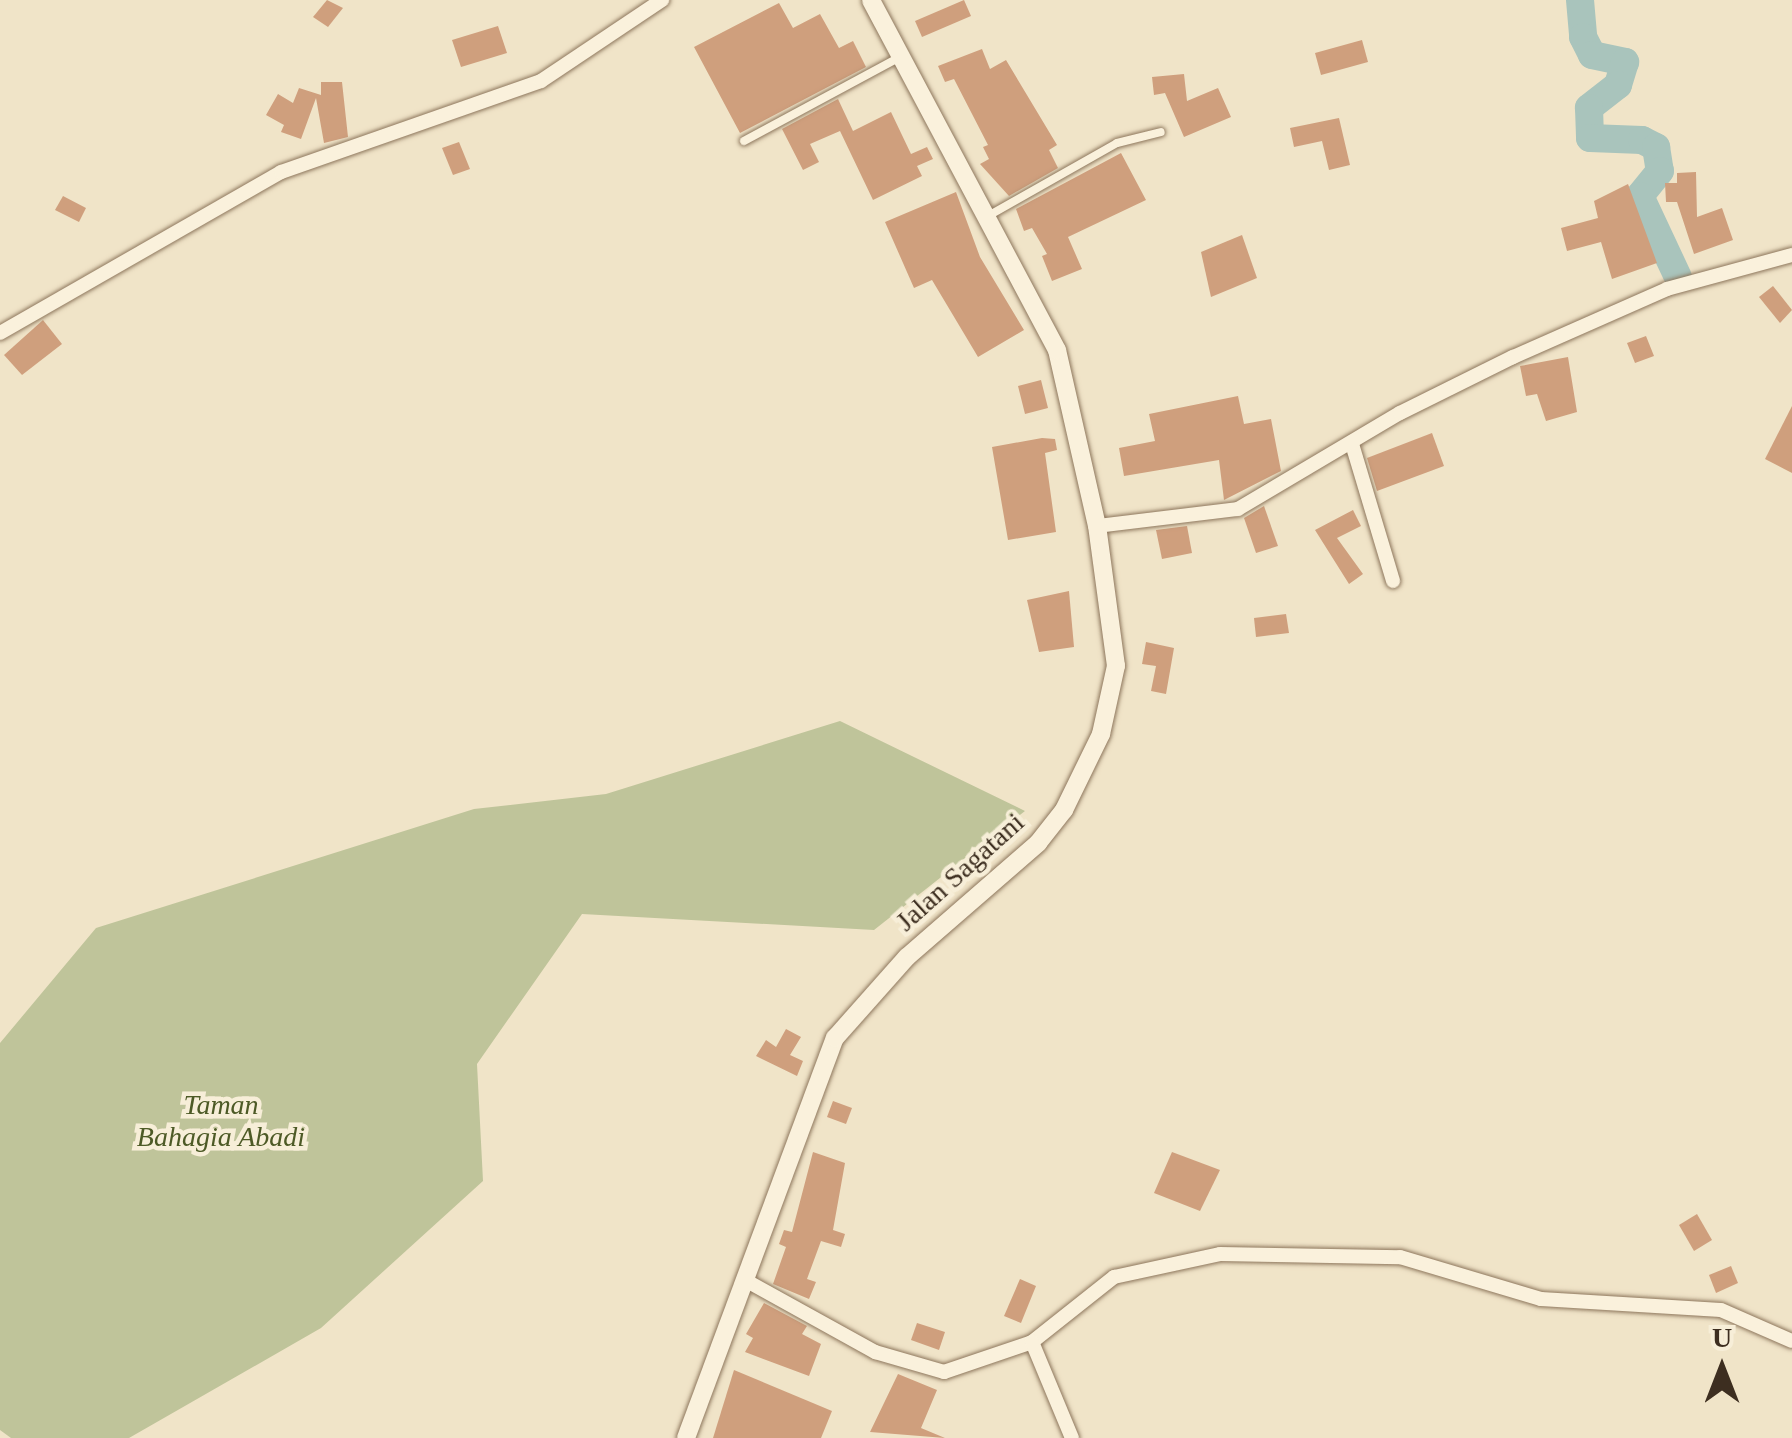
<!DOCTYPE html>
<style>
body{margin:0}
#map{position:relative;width:1792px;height:1438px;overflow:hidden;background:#f0e4c8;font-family:"Times New Roman",serif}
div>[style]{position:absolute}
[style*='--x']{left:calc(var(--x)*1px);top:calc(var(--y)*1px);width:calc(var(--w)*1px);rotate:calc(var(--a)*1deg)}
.cemetery>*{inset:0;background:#bfc49a}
.river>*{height:28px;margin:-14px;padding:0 14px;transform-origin:14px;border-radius:14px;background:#a9c4bc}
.building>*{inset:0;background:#cf9f7d}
.roads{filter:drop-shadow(0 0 2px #8d765c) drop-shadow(0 0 2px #8d765c)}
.service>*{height:8px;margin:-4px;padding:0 4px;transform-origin:4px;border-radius:4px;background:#faf1dc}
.minor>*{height:14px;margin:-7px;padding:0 7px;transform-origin:7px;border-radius:7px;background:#faf1dc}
.tertiary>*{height:18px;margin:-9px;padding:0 9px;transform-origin:9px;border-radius:9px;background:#faf1dc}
span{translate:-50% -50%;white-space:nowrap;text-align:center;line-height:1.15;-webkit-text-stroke:9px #f7eed8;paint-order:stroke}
.street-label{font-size:28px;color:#3d2e20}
.park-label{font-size:28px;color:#4d5a26;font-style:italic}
.north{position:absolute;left:1672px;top:1318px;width:100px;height:100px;-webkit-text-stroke:8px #f7eed8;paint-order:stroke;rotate:0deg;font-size:28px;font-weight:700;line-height:40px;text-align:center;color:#3d2e20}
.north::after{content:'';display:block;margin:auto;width:35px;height:45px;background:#3d2e20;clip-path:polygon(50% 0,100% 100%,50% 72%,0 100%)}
</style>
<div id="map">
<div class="cemetery">
<div style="clip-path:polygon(840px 721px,1025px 811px,874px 930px,582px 914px,477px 1064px,483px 1181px,321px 1328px,129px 1438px,11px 1438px,0 1430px,0 1043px,96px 928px,474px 809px,606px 794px)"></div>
</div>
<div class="river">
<div style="--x:1580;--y:0;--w:37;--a:85"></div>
<div style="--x:1583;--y:37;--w:20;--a:63"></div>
<div style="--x:1592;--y:55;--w:34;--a:12"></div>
<div style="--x:1625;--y:62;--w:24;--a:107"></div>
<div style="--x:1618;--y:85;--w:37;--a:142"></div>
<div style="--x:1589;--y:108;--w:30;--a:88"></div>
<div style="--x:1590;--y:138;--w:52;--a:2.2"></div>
<div style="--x:1642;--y:140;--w:16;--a:27"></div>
<div style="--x:1656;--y:147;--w:24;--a:81"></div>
<div style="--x:1660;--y:171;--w:32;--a:129"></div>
<div style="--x:1640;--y:196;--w:89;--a:64.9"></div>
</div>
<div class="building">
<div style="clip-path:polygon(327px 0,343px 8px,328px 27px,313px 17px)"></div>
<div style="clip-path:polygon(964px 0,971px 16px,922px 37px,915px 21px)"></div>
<div style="clip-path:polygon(779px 3px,793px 28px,820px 14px,839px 48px,853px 41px,866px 67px,740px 133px,694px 47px)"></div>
<div style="clip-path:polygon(498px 26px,507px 53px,461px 67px,452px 40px)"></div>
<div style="clip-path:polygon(1362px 40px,1368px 62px,1321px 75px,1315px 53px)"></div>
<div style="clip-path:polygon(982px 49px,990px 69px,1006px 60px,1057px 145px,1049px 150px,1058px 168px,1009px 196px,980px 164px,989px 159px,983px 147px,988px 145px,954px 79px,945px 82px,938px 66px)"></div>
<div style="clip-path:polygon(1184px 74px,1187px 101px,1218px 88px,1231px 117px,1184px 137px,1165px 93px,1154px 95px,1152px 77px)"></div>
<div style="clip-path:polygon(321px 82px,342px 82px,348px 137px,324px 143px,316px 98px,301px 139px,281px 132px,284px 125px,266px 115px,278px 94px,293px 103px,299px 88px,321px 95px)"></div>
<div style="clip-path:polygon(838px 99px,853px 131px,891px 112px,911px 154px,927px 147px,933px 159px,917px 166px,922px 176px,873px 200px,840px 131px,810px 144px,819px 162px,803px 170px,782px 129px)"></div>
<div style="clip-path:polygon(1339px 118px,1350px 165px,1329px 170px,1322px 141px,1294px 147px,1290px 128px)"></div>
<div style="clip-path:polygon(459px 142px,470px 169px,453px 175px,442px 148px)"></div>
<div style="clip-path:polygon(1121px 153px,1146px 200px,1068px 237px,1082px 269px,1052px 281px,1042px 256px,1047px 254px,1032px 228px,1024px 231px,1016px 209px)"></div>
<div style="clip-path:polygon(1696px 172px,1697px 217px,1722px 208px,1733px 240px,1694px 254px,1677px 202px,1666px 202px,1665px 183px,1677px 183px,1677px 173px)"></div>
<div style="clip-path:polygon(1628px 184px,1657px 263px,1612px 279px,1601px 242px,1567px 251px,1561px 228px,1598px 218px,1594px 201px)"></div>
<div style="clip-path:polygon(956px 192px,980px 257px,1024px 330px,978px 357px,932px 280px,914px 288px,885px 222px)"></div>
<div style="clip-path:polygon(63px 196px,86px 208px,79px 222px,55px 210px)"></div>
<div style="clip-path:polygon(1242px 235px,1257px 278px,1211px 297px,1201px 252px)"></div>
<div style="clip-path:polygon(1773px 286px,1792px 310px,1780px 323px,1759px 297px)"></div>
<div style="clip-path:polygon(43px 320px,62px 344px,22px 375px,4px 355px)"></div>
<div style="clip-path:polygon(1646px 336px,1654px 356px,1635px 363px,1627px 343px)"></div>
<div style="clip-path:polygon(1568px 357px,1577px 412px,1546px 421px,1537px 394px,1526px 396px,1520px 366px)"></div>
<div style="clip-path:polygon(1041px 380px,1048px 408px,1025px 414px,1018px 386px)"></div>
<div style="clip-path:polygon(1238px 396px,1244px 424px,1271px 419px,1281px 471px,1224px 500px,1219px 460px,1124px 476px,1119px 448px,1155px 441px,1149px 414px)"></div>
<div style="clip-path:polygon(1792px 406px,1792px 473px,1765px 459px)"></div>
<div style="clip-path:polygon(1432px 433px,1444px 466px,1377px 491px,1367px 458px)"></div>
<div style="clip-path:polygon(1042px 438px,1055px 439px,1057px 450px,1045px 453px,1056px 532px,1008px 540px,992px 447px)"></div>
<div style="clip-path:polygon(1264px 506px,1278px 546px,1256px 553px,1244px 518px)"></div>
<div style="clip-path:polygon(1353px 510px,1361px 526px,1337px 538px,1363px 574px,1349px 584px,1315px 530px)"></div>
<div style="clip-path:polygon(1187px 526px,1192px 553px,1162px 559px,1156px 530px)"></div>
<div style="clip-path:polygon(1069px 591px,1074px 647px,1039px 652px,1027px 600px)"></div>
<div style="clip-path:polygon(1286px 614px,1289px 633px,1256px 637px,1254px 618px)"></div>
<div style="clip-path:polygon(1146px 642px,1174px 648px,1166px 694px,1151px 691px,1156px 666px,1142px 664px)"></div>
<div style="clip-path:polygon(786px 1029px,801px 1037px,790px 1055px,803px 1061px,797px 1076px,756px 1056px,766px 1040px,776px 1047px)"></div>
<div style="clip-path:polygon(833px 1101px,852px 1108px,846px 1124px,827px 1117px)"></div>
<div style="clip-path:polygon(813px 1152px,845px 1163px,833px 1230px,845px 1234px,841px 1247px,821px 1241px,807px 1279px,816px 1282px,809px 1299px,773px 1284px,786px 1247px,779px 1244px,784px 1230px,792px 1232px)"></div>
<div style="clip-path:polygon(1172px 1152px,1220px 1170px,1200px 1211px,1154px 1193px)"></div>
<div style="clip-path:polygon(1697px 1214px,1712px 1240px,1694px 1251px,1679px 1225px)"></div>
<div style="clip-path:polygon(1731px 1266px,1738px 1283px,1716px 1293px,1709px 1275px)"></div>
<div style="clip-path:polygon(1020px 1279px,1036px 1286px,1021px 1323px,1004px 1316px)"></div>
<div style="clip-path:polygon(764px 1303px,807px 1326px,802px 1334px,821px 1344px,809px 1376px,745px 1352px,753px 1338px,746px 1334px)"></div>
<div style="clip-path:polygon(917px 1323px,945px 1332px,939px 1350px,911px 1340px)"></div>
<div style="clip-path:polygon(734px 1370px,832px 1411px,821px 1438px,713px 1438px)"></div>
<div style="clip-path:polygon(898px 1374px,937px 1390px,921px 1428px,945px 1438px,870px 1432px)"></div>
</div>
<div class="roads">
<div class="service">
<div style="--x:744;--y:141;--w:175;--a:-28.3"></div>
<div style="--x:988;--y:216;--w:148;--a:-29.5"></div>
<div style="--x:1117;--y:143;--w:45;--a:-14"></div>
</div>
<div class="minor">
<div style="--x:0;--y:333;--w:324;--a:-29.8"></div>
<div style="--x:281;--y:172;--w:275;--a:-19.3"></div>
<div style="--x:541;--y:81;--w:146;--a:-33.8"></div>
<div style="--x:1352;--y:444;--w:143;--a:73.3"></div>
<div style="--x:1097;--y:526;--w:142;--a:-6.9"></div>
<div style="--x:1238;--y:509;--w:188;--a:-30.7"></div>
<div style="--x:1400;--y:413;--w:126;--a:-26.4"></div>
<div style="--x:1513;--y:357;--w:168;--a:-23.8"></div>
<div style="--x:1667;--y:289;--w:130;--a:-15.2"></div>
<div style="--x:745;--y:1280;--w:149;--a:29"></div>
<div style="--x:875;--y:1352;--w:72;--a:16.2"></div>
<div style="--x:944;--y:1372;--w:93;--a:-18.8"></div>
<div style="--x:1032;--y:1342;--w:105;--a:-38.4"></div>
<div style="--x:1114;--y:1277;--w:108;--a:-12.2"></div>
<div style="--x:1220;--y:1254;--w:180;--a:1"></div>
<div style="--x:1400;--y:1257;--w:147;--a:16.6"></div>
<div style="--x:1541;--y:1299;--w:180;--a:3.5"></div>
<div style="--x:1721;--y:1310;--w:77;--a:23.6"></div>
<div style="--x:1032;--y:1342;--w:104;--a:67.4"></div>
</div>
<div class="tertiary">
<div style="--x:686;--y:1438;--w:427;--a:-69.6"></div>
<div style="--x:835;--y:1038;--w:108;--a:-48.4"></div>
<div style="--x:907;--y:957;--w:174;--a:-41"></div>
<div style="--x:1038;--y:843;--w:42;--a:-51.8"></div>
<div style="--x:1064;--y:810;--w:85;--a:-64"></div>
<div style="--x:1101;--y:734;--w:70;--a:-77.6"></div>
<div style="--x:1116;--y:666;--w:141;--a:-97.7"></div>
<div style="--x:1097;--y:526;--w:180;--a:-102.8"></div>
<div style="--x:1057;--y:350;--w:396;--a:-118"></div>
</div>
</div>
<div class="street-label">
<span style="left:960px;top:872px;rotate:-42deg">Jalan Sagatani</span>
</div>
<div class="park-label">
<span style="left:221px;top:1121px">Taman<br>Bahagia Abadi</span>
</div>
<div class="north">U</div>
</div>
